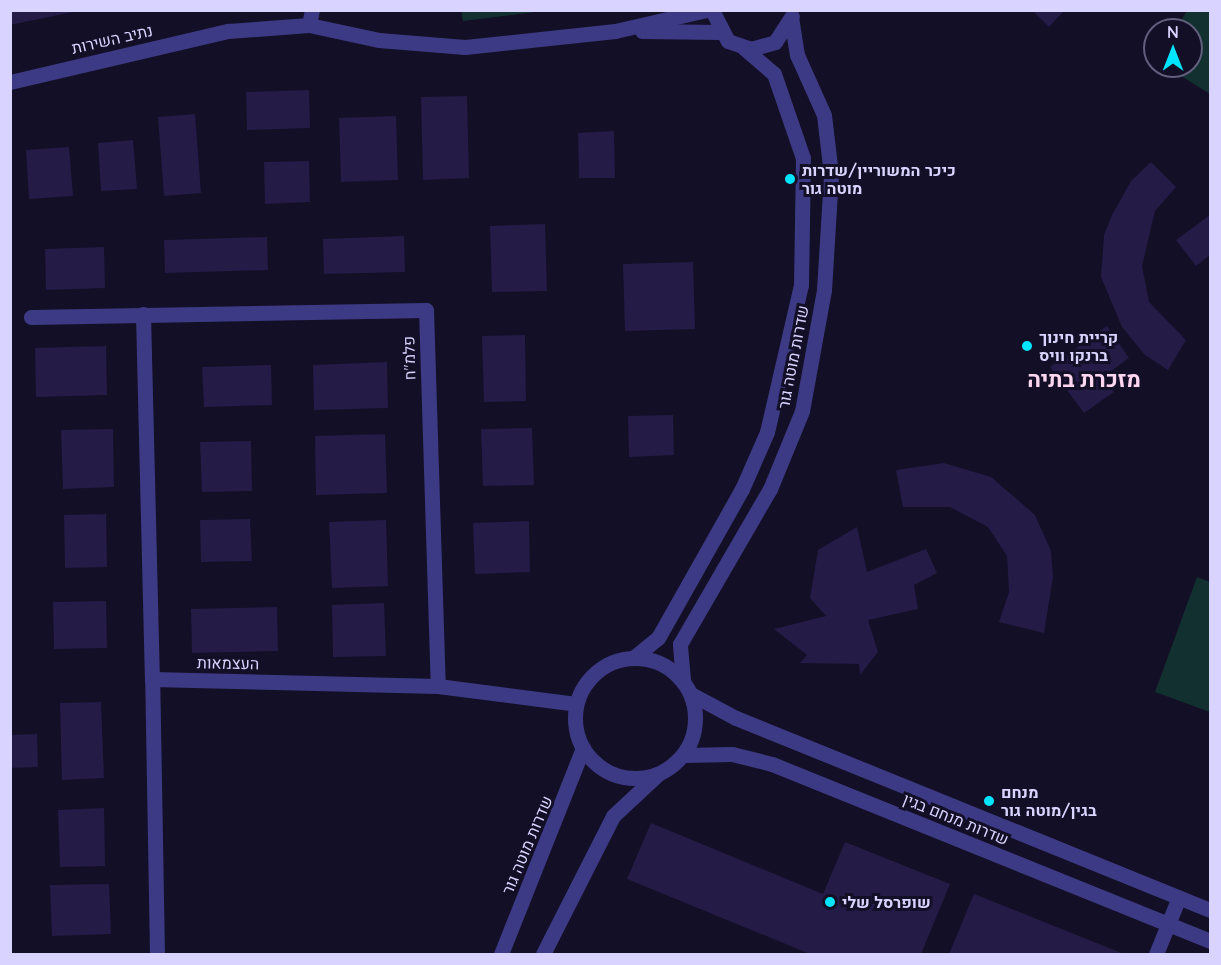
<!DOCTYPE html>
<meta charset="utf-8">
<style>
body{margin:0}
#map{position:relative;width:1221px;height:965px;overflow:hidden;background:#130f26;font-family:Quicksand,Heebo,sans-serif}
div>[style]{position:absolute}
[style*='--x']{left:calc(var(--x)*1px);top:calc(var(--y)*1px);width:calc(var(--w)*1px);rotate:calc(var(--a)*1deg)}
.green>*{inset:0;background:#12302f}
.building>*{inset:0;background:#241b47}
.minor>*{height:15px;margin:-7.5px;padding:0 7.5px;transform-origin:7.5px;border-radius:7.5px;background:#3d3a85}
.tertiary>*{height:15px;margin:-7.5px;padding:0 7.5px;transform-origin:7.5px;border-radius:7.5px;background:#3d3a85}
.tertiary>.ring{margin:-7.5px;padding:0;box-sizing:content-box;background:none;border:15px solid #3d3a85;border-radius:50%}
.dots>*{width:16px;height:16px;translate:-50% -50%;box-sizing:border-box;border:3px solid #130f26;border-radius:50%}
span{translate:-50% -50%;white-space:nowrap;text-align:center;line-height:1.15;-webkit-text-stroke:6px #130f26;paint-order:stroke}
.street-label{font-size:16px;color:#d9d4ff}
.poi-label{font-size:16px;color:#d9d4ff;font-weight:700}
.left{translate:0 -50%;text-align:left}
.district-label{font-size:22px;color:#ffd6f0;font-weight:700}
.frame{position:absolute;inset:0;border:12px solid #d9d4ff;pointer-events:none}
.north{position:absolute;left:1143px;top:18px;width:60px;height:60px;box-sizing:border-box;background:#130f26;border:2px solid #625e7d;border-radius:50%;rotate:0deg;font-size:16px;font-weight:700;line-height:24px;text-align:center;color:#d9d4ff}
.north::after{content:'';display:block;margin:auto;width:21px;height:27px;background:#00e5ff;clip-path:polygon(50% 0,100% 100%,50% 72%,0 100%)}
</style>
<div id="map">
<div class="green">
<div style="clip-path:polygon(461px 10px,543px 10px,543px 11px,463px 21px)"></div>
<div style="clip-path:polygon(1187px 11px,1210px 11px,1210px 94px,1165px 66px,1191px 66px,1191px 30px,1175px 30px)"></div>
<div style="clip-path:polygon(1197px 577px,1210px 582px,1210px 712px,1155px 692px)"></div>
</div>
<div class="building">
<div style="clip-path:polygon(10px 10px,72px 10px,73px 12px,10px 25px)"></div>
<div style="clip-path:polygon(1032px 10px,1065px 10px,1049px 27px)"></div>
<div style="clip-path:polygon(309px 90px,310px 128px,247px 130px,246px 92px)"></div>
<div style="clip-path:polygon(467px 96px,469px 178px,423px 180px,421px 97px)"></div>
<div style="clip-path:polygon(195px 114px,201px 193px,164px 196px,158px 117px)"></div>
<div style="clip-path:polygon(396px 116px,398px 180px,341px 182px,339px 118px)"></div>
<div style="clip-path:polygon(614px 131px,615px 178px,579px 178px,578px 133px)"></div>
<div style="clip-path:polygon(133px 140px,137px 189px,101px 191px,98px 143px)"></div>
<div style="clip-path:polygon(69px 147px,73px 196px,29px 199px,26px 150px)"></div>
<div style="clip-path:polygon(309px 161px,310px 202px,265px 204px,264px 162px)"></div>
<div style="clip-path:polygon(1151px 162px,1176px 187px,1155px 211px,1142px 266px,1149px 302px,1186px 340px,1168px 370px,1145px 355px,1122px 327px,1101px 277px,1104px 235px,1112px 215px,1131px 181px)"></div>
<div style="clip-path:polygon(1210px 215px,1210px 255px,1196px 266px,1176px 240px)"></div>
<div style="clip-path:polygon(545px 224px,547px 291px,492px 292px,490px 226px)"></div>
<div style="clip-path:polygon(404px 236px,405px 272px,324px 274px,323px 239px)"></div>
<div style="clip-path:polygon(267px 237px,268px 270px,165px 273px,164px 240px)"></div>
<div style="clip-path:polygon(104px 247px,105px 288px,46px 290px,45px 249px)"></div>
<div style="clip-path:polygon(693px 262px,695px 329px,625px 331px,623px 264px)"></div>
<div style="clip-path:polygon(1107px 326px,1129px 358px,1103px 377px,1114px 392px,1084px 413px,1050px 367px)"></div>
<div style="clip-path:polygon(525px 335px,526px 401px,484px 402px,482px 336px)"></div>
<div style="clip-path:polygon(106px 346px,107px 395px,36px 397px,35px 348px)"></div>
<div style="clip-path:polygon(387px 362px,388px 408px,314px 410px,313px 365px)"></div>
<div style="clip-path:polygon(271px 365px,272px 405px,204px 407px,202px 367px)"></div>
<div style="clip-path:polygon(673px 415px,674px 455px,629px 457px,628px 416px)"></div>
<div style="clip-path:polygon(532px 428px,534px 485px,483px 486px,481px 429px)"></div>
<div style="clip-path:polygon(113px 429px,114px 487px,63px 489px,61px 430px)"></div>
<div style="clip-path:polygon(385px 434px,387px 493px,316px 495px,315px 436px)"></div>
<div style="clip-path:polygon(251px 441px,252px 491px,202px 492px,200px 442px)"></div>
<div style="clip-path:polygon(944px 463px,991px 477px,1035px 515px,1051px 551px,1053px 577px,1044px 633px,999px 622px,1009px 592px,1007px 556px,988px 527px,950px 507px,903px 507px,896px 470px)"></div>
<div style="clip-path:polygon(106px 514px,107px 567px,65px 568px,64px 515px)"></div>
<div style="clip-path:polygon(250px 519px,252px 561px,201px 562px,200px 520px)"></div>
<div style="clip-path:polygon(386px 520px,388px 586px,332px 588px,329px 522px)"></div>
<div style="clip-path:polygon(529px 521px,530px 572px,475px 574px,473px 523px)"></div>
<div style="clip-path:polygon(857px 527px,867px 572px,926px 549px,937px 573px,914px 585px,918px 609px,868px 620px,878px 652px,860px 675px,859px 664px,800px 663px,807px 655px,774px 629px,826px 616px,810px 598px,818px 550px)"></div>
<div style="clip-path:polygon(106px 601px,107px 648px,54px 649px,53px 602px)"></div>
<div style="clip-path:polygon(384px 603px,386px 656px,333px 657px,332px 605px)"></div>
<div style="clip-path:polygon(277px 607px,278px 651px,192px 653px,191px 609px)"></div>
<div style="clip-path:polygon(101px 702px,104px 778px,62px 780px,60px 703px)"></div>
<div style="clip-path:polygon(37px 734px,38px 767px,10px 768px,10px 735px)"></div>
<div style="clip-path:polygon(104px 808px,105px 866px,60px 867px,58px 810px)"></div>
<div style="clip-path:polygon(651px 823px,823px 894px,845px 842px,950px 884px,921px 954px,810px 954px,627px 879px)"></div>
<div style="clip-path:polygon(109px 884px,111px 934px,52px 936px,50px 885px)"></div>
<div style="clip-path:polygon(974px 894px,1124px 954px,949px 954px)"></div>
</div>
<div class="minor">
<div style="--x:309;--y:25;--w:15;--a:-79"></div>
<div style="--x:143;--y:314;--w:365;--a:88.6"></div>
<div style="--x:31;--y:317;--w:395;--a:-1"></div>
<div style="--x:426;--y:310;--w:376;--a:88.2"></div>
<div style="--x:157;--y:954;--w:275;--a:-91"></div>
<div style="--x:152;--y:679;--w:286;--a:1.4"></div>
<div style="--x:438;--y:686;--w:139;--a:7.4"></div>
<div style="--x:1156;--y:954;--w:61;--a:-68"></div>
</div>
<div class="tertiary">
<div style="--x:712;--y:10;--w:35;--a:63"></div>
<div style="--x:728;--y:41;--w:24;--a:19"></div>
<div style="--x:751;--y:49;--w:25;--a:-16"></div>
<div style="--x:775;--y:42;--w:31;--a:-57"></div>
<div style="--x:642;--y:31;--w:78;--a:0.7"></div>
<div style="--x:10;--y:82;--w:224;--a:-13.2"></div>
<div style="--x:228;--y:31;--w:81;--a:-4.2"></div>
<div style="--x:309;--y:25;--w:72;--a:12.1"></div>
<div style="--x:379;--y:40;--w:86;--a:4.7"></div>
<div style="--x:465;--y:47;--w:151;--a:-6.1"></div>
<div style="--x:615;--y:31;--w:94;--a:-12.9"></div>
<div class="ring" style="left:575px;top:658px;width:105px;height:105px"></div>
<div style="--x:633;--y:658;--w:32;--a:-39"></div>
<div style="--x:658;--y:638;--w:171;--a:-60.6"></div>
<div style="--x:742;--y:489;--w:62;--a:-66.3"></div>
<div style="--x:767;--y:432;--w:151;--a:-77"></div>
<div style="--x:801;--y:285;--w:127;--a:-89.1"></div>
<div style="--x:803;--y:158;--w:89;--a:-109"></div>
<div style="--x:774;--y:74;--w:40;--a:-139"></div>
<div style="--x:683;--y:680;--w:36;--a:-95"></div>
<div style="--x:680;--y:644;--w:179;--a:-59.9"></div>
<div style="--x:770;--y:489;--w:84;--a:-67.7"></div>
<div style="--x:802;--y:411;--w:123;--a:-79.7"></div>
<div style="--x:824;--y:290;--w:116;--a:-86.5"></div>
<div style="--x:831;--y:174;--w:59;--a:-96.8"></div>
<div style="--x:824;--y:115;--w:66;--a:-114.2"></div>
<div style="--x:797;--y:55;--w:37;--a:-99"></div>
<div style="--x:691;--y:694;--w:51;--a:28.1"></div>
<div style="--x:736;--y:718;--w:511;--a:22.05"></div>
<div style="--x:683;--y:755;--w:49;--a:-1.2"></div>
<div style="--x:732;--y:754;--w:41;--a:14"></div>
<div style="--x:772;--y:764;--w:472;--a:22"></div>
<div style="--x:501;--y:954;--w:222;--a:-68.3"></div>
<div style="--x:543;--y:954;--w:155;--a:-63.1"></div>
<div style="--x:613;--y:816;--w:62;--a:-43"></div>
</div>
<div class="dots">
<div style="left:790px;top:179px;background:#00e5ff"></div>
<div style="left:1027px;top:346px;background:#00e5ff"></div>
<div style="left:989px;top:801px;background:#00e5ff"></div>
<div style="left:830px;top:902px;background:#00e5ff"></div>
</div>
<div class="street-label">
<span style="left:112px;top:39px;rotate:-13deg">נתיב השירות</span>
<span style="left:793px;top:357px;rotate:-79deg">שדרות מוטה גור</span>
<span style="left:409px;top:358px;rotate:-92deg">פלמ"ח</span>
<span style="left:228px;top:663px;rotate:1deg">העצמאות</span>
<span style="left:956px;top:819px;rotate:22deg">שדרות מנחם בגין</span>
<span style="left:527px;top:845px;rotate:-67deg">שדרות מוטה גור</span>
</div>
<div class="poi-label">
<span class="left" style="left:802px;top:179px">כיכר המשוריין/שדרות<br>מוטה גור</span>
<span class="left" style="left:1039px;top:346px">קריית חינוך<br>ברנקו וויס</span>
<span class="left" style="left:1001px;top:801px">מנחם<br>בגין/מוטה גור</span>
<span class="left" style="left:842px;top:902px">שופרסל שלי</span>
</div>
<div class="district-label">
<span style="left:1084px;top:380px">מזכרת בתיה</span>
</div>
<div class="frame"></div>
<div class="north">N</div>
</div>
